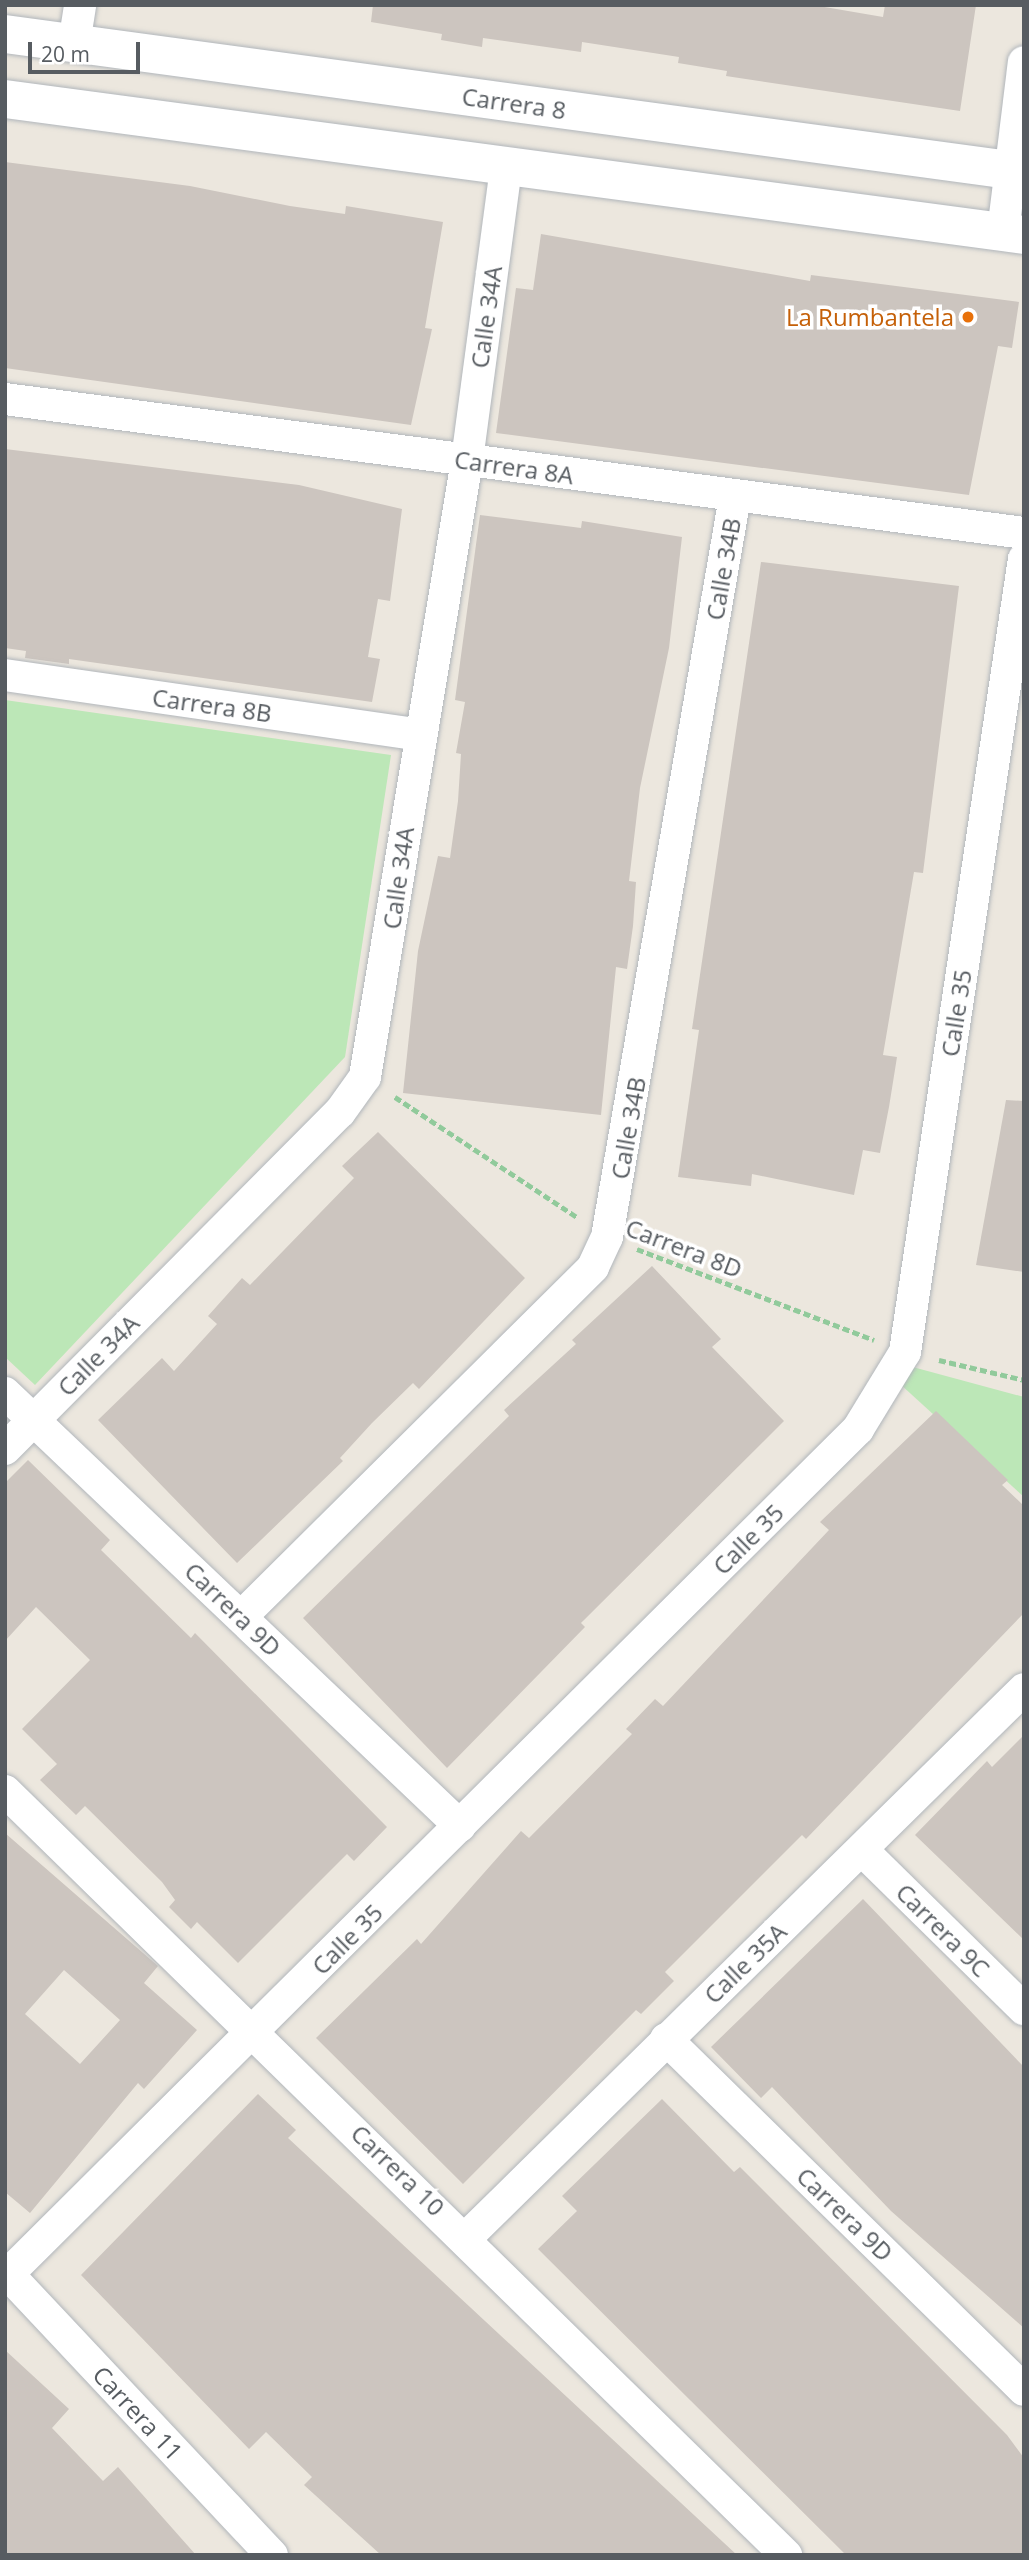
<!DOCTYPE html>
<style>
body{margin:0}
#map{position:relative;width:1029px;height:2560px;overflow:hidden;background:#ece7de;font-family:"Open Sans",sans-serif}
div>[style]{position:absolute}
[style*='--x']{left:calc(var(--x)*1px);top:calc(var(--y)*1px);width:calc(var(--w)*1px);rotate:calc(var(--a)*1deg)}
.green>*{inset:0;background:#bce7b7}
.building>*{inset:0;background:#ccc5bf}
.path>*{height:4.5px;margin-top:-2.25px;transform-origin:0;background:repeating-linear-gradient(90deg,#91ca9b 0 7px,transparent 0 10.5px)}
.roads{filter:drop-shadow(0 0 2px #b1b6bb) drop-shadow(0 0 2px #b1b6bb)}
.street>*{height:32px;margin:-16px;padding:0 16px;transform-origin:16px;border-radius:16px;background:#fff}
.secondary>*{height:38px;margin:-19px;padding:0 19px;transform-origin:19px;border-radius:19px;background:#fff}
.dots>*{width:19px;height:19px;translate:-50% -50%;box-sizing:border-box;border:4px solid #fff;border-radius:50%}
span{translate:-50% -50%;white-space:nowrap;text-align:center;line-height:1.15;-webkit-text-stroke:7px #fff;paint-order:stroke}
.street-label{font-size:24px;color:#575c61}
.food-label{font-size:24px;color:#c56008}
.right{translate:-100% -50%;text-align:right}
.frame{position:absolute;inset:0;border:7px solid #575c61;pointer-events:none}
.scale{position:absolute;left:28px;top:42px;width:112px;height:32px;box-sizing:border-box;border:4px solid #575c61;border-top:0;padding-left:9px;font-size:21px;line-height:24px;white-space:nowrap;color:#575c61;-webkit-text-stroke:5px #fff;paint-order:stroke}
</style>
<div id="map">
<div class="green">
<div style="clip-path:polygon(5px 700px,391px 755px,345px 1057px,35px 1385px,5px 1357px)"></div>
<div style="clip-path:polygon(909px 1366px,1024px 1397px,1024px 1497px,900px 1384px)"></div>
</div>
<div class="building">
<div style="clip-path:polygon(373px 5px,813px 5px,883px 17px,885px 5px,976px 5px,960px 111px,726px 76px,727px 71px,678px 63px,679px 57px,582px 42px,581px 52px,483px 38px,482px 47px,441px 40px,442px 34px,371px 22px)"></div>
<div style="clip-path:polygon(5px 162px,190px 186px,290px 206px,345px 214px,346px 206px,443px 222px,425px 328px,432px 329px,411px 425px,5px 368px)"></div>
<div style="clip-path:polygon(541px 234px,810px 281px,811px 275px,1019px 302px,1012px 348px,998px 346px,969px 495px,496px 433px,516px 288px,533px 290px)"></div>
<div style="clip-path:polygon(5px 449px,299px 485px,402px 509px,390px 601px,378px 599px,368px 657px,380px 659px,372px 702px,69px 659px,69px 664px,25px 658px,26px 651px,5px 648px)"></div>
<div style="clip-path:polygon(480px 515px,581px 528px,582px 521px,682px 537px,669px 648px,640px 788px,629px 881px,636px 882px,633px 926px,627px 969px,616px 967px,601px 1115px,403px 1093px,418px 951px,438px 856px,450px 858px,458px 801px,461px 754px,456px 753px,465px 702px,455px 700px)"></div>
<div style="clip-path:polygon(761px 562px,959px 586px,923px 873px,914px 872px,883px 1055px,897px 1057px,889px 1107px,880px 1153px,863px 1150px,854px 1195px,752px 1174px,751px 1186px,678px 1177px,699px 1030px,692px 1029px)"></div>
<div style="clip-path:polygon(1006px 1100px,1024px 1101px,1024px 1272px,976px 1265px)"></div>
<div style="clip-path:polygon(378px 1132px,525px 1278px,419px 1389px,413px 1383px,372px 1423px,340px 1458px,343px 1461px,237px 1563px,98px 1420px,162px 1358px,174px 1371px,217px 1324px,208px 1316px,242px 1278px,250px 1285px,354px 1178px,342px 1166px)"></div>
<div style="clip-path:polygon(652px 1266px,721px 1339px,712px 1347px,784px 1421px,581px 1623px,585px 1627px,447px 1768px,303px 1618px,509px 1416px,504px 1410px,576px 1344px,572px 1340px)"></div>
<div style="clip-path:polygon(936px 1411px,1008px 1480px,1002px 1485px,1024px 1506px,1024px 1613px,806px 1839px,802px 1835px,665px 1972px,674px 1981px,641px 2014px,636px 2010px,463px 2184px,316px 2038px,417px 1939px,421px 1944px,521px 1831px,529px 1838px,632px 1734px,626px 1729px,655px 1699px,663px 1706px,829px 1530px,820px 1522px)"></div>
<div style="clip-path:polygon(28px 1460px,110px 1540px,101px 1550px,191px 1638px,195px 1633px,387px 1827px,354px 1861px,347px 1854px,238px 1963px,197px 1922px,191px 1929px,169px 1907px,175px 1900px,162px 1882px,85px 1806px,76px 1815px,40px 1780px,57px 1764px,22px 1729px,90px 1660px,36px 1607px,5px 1641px,5px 1483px)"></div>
<div style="clip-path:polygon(1024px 1735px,1024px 1940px,915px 1835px,987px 1761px,992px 1767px)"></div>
<div style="clip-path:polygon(evenodd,5px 1833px,158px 1966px,144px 1983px,197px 2030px,144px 2089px,138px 2083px,30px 2213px,5px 2192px,5px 1833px,64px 1970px,120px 2020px,80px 2064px,25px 2014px,64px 1970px)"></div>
<div style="clip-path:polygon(863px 1899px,1024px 2067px,1024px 2328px,891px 2211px,772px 2087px,761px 2098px,711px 2047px)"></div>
<div style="clip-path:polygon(258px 2094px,296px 2130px,288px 2138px,737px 2555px,381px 2555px,304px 2485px,312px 2477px,266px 2432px,249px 2449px,81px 2275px)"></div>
<div style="clip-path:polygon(662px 2099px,734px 2172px,740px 2167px,1007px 2435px,1024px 2458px,1024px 2555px,846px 2555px,538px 2249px,577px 2211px,562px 2196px)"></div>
<div style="clip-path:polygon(5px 2350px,69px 2409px,52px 2428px,103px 2481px,118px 2467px,196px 2555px,5px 2555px)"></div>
</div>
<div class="path">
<div style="--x:395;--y:1097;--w:218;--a:33.4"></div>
<div style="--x:637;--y:1249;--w:254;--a:21"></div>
<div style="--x:939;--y:1360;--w:87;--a:13.2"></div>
</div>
<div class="roads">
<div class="street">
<div style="--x:74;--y:44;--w:39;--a:-81"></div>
<div style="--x:1003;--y:232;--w:171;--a:-83"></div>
<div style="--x:5;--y:399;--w:1028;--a:7.49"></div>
<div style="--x:5;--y:675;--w:418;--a:8.2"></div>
<div style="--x:5;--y:1393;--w:628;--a:43.58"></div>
<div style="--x:5;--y:1449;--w:475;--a:-45.2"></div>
<div style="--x:340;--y:1112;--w:43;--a:-54.5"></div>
<div style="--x:365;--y:1077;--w:625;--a:-80.61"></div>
<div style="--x:467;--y:460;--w:297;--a:-82.4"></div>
<div style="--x:241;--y:1617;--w:496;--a:-44.8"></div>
<div style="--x:593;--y:1267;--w:33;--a:-65"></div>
<div style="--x:607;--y:1237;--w:751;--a:-80.19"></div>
<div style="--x:5;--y:1791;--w:1093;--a:44.37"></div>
<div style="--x:863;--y:1851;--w:226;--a:44.5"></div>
<div style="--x:666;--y:2039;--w:501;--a:44.43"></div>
<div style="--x:467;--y:2237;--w:781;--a:-44.53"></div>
<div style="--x:5;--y:2271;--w:390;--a:46.8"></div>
<div style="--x:5;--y:2277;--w:1203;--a:-44.83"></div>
<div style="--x:858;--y:1429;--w:90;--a:-58.6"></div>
<div style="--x:905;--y:1352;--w:802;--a:-81.47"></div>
</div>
<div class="secondary">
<div style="--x:5;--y:34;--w:1028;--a:7.71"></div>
<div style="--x:5;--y:99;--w:1028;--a:7.6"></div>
</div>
</div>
<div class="dots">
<div style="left:968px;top:317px;background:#e8710a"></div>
</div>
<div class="street-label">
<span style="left:514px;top:103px;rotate:8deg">Carrera 8</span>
<span style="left:486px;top:317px;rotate:-82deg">Calle 34A</span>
<span style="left:514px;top:467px;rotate:8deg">Carrera 8A</span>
<span style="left:723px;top:569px;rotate:-80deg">Calle 34B</span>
<span style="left:212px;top:705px;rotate:8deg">Carrera 8B</span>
<span style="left:398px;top:878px;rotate:-82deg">Calle 34A</span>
<span style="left:956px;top:1013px;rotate:-81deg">Calle 35</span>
<span style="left:628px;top:1128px;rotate:-80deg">Calle 34B</span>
<span style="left:684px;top:1248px;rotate:21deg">Carrera 8D</span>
<span style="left:98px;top:1355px;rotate:-45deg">Calle 34A</span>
<span style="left:748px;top:1539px;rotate:-45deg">Calle 35</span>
<span style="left:233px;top:1609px;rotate:44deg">Carrera 9D</span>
<span style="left:943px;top:1930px;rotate:45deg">Carrera 9C</span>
<span style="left:347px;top:1939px;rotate:-45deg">Calle 35</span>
<span style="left:745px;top:1963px;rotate:-44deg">Calle 35A</span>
<span style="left:398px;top:2170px;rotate:44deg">Carrera 10</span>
<span style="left:845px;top:2214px;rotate:44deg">Carrera 9D</span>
<span style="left:138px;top:2413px;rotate:47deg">Carrera 11</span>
</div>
<div class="food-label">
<span class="right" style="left:954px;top:317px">La Rumbantela</span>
</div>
<div class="frame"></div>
<div class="scale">20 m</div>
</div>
